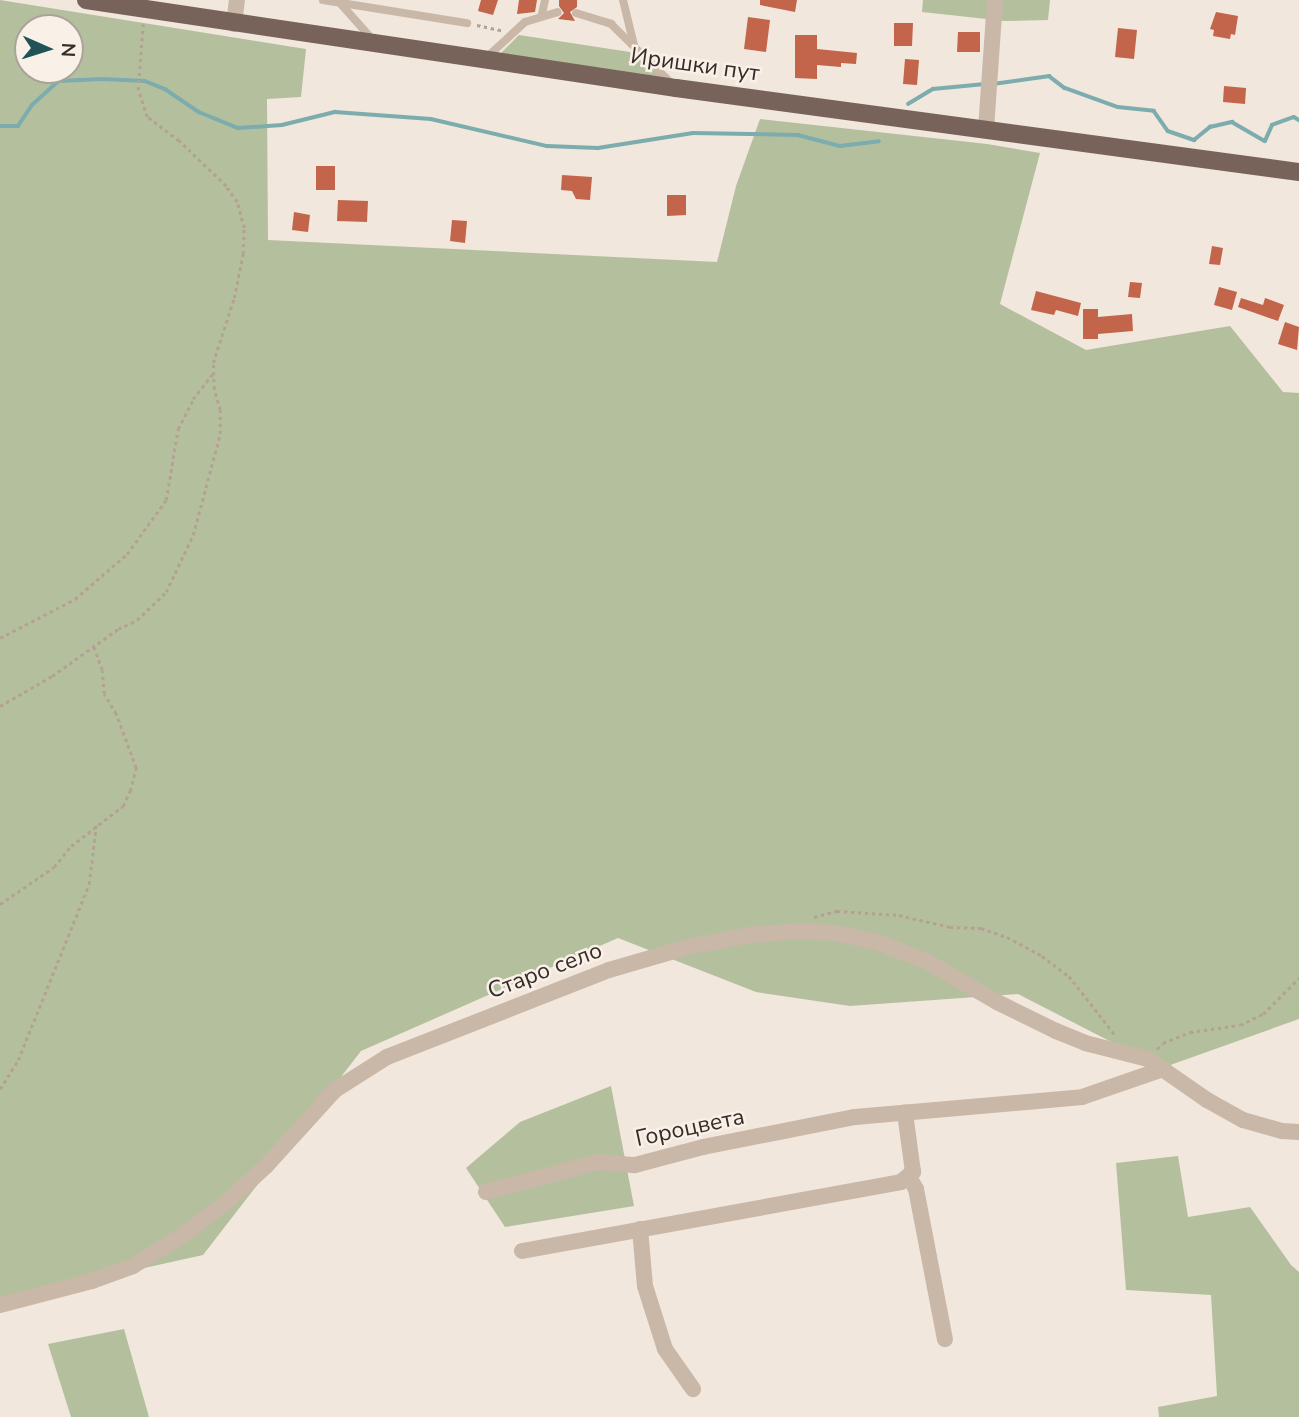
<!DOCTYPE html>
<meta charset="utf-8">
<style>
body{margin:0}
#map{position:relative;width:1299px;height:1417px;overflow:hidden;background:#f1e7dc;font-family:"Nunito Sans",sans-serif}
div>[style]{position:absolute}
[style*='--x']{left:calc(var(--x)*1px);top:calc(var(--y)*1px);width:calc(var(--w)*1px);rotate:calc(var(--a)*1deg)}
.green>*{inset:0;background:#b4c09d}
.stream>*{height:3.5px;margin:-1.75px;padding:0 1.75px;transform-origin:1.75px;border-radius:1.75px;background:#7cacad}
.building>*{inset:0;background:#c2654a}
.path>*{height:2.5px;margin-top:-1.25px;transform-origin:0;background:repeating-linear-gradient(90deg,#b5a193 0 3.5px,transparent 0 7px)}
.service>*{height:8px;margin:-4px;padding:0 4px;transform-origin:4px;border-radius:4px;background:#c9b7a8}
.minor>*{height:16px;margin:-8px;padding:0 8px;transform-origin:8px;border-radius:8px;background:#c9b7a8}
.primary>*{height:18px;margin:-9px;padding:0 9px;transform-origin:9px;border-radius:9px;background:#78635a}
span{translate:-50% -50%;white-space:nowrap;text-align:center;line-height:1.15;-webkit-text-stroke:5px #f9f1e8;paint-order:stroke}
.street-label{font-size:23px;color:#362c28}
.north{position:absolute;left:14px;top:14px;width:70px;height:70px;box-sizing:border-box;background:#f9f1e8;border:2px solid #aba29b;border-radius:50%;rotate:93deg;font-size:19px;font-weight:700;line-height:28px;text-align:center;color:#362c28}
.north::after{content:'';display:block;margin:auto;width:24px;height:32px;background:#1f5356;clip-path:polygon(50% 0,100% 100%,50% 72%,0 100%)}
</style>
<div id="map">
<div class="green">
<div style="clip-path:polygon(evenodd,0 0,306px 49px,301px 97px,267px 99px,268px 240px,717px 262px,736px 186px,760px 119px,987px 144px,1040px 153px,1000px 304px,1086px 350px,1230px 326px,1283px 392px,1299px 393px,1299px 1019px,1162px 1068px,1018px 994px,850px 1006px,756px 992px,618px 938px,361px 1051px,203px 1255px,0 1300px,0 0,28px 28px,70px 28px,70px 70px,28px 70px,28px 28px)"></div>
<div style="clip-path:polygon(923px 0,1050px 0,1048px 20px,1005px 21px,922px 12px)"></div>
<div style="clip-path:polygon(519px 35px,630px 52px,667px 81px,497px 57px)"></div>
<div style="clip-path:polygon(611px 1086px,634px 1206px,505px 1227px,466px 1168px,520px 1122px)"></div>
<div style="clip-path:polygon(1178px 1156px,1188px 1217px,1250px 1207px,1291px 1265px,1299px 1272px,1299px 1417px,1159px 1417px,1158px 1407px,1217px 1396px,1211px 1295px,1126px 1290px,1116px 1163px)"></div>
<div style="clip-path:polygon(124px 1329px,149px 1417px,71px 1417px,48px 1344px)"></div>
</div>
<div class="stream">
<div style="--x:993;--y:84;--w:57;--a:-8.1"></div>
<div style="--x:1049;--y:76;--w:20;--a:37"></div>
<div style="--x:1065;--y:88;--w:56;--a:19.7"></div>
<div style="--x:1118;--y:107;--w:36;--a:6"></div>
<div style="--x:1154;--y:111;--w:24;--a:55"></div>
<div style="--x:1168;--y:131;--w:28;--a:19"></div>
<div style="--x:1194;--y:140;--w:21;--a:-39"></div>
<div style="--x:1210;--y:127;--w:23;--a:-13"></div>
<div style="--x:1232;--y:122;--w:38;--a:30"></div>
<div style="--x:1265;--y:141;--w:17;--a:-66"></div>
<div style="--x:1272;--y:125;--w:23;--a:-20"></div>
<div style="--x:1294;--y:117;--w:6;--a:31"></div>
<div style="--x:908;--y:104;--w:29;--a:-31"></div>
<div style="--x:933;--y:89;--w:52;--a:-5.5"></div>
<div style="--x:0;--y:126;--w:18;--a:0"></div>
<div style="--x:18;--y:126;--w:25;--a:-56"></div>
<div style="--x:32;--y:105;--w:36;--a:-42"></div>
<div style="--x:59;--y:81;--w:43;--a:-2.7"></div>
<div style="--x:102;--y:79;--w:43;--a:2.7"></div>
<div style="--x:145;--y:81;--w:22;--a:22"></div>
<div style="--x:165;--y:89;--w:41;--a:34.1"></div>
<div style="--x:199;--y:112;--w:42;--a:22.3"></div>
<div style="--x:238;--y:128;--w:44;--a:-3.9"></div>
<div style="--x:282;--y:125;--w:55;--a:-13.8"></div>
<div style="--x:335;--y:112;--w:96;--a:4.2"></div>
<div style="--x:431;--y:119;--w:119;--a:13.1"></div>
<div style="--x:547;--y:146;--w:51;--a:2.2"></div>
<div style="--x:598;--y:148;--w:96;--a:-9"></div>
<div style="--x:693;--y:133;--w:105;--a:1.1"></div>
<div style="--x:798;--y:135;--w:43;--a:14.7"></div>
<div style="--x:840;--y:146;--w:39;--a:-7"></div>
</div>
<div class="building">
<div style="clip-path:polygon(481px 0,498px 0,493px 15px,478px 11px)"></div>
<div style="clip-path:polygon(519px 0,537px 0,535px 12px,517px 14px)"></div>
<div style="clip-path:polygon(559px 0,577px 0,577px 7px,570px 12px,575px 21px,558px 19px,564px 13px,559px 6px)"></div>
<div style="clip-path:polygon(760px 0,797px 0,795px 12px,760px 5px)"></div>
<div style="clip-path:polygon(1216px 12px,1238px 16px,1235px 35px,1231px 34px,1230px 39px,1213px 36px,1214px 30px,1210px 29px)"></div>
<div style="clip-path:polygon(748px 17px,770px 20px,766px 52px,744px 49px)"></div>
<div style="clip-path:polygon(894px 23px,913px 23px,912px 46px,894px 46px)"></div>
<div style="clip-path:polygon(1118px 28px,1137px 30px,1134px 59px,1115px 57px)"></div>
<div style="clip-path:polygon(958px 32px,980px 32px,980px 52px,957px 52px)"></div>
<div style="clip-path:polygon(795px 35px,817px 35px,817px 49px,857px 53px,856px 64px,841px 63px,841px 67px,817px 65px,817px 79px,795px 78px)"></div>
<div style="clip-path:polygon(905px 59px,919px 60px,917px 85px,903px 84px)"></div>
<div style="clip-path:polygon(1224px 86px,1246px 88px,1245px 104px,1223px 102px)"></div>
<div style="clip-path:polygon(316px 166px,335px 166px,335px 190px,316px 190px)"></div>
<div style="clip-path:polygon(562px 175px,592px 177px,590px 200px,576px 199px,572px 191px,561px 190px)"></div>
<div style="clip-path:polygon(667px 195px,686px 195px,686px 215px,667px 216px)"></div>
<div style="clip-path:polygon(338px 200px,368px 201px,367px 222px,337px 221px)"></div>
<div style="clip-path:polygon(294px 212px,310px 215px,308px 232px,292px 230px)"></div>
<div style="clip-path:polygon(452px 220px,467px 221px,465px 243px,450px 241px)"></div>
<div style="clip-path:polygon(1212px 246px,1223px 248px,1220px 265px,1209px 264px)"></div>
<div style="clip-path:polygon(1130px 282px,1142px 283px,1140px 298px,1128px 297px)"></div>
<div style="clip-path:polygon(1219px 287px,1237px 292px,1232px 310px,1214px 305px)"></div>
<div style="clip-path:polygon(1036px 291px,1081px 303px,1078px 316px,1056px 310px,1054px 315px,1031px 310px)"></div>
<div style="clip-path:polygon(1241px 298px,1263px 305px,1265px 298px,1284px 305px,1278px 321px,1238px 307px)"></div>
<div style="clip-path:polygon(1083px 309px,1098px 309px,1098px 317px,1132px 314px,1133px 331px,1098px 334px,1098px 339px,1083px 339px)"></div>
<div style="clip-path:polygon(1285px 322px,1299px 327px,1297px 350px,1278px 344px)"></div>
</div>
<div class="path">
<div style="--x:477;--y:25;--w:25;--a:12"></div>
<div style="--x:0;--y:638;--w:85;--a:-27.5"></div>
<div style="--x:75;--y:599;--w:69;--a:-40.9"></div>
<div style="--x:127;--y:554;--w:67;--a:-54.2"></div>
<div style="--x:166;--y:500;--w:72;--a:-80.4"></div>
<div style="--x:178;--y:429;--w:34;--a:-63"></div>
<div style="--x:193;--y:399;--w:33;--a:-52"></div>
<div style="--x:0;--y:706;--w:60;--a:-30"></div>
<div style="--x:52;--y:676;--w:81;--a:-35.5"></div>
<div style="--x:118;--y:629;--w:21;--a:-25"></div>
<div style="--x:137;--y:620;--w:40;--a:-44"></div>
<div style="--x:166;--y:592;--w:63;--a:-64.7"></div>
<div style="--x:193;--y:535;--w:105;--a:-75"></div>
<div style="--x:220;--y:434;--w:24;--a:-90"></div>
<div style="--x:220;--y:410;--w:22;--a:-106"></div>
<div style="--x:214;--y:389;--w:26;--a:-92"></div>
<div style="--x:213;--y:363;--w:68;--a:-72.1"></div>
<div style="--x:234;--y:298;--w:45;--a:-78.4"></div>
<div style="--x:243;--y:254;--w:26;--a:-88"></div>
<div style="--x:244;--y:228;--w:27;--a:-105"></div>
<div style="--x:237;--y:202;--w:19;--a:-125"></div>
<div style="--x:226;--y:186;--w:65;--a:-136.2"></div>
<div style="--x:179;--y:141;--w:40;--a:-143"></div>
<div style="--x:147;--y:117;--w:28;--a:-108"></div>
<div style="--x:138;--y:90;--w:66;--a:-85.7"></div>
<div style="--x:0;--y:904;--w:65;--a:-34.4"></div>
<div style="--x:54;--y:867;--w:27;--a:-51"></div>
<div style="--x:71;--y:846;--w:66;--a:-37.6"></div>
<div style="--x:123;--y:806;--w:17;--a:-65"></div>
<div style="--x:130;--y:791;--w:24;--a:-75"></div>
<div style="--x:136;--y:768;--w:58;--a:-110.3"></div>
<div style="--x:116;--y:714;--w:23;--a:-121"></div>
<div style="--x:104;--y:694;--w:24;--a:-95"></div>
<div style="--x:102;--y:670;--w:27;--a:-110"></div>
<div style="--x:814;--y:917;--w:24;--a:-15"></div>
<div style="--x:837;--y:911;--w:62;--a:3.7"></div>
<div style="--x:899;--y:915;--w:52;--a:13.2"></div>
<div style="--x:950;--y:927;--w:31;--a:2"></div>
<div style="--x:981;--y:928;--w:28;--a:19"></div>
<div style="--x:1007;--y:937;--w:40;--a:28"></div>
<div style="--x:1042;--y:956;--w:34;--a:37"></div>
<div style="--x:1069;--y:976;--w:76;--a:51.9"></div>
<div style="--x:1157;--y:1049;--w:8;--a:-45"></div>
<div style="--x:1163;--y:1043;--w:29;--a:-22"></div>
<div style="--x:1190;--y:1032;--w:50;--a:-8"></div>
<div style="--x:1240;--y:1025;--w:25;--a:-26"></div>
<div style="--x:1263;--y:1014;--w:51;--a:-45"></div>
<div style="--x:0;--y:1089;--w:34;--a:-58"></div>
<div style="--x:18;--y:1060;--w:190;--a:-68"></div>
<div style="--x:89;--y:884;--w:59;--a:-83.2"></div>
</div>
<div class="service">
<div style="--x:323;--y:0;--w:146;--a:9.1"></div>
<div style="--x:623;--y:0;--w:46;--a:76.3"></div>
<div style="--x:340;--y:3;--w:50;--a:48.3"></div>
<div style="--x:576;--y:13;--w:37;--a:17"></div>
<div style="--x:611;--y:24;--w:88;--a:44.5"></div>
<div style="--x:542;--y:14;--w:14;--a:-78"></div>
<div style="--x:486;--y:58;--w:53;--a:-42.7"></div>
<div style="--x:525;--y:22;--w:34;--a:-17"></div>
</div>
<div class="minor">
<div style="--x:234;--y:24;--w:24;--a:-83"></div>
<div style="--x:986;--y:129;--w:129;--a:-86"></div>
<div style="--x:909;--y:1177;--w:14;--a:60"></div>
<div style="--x:916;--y:1189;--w:153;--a:79.1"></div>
<div style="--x:486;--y:1192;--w:116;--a:-15"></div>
<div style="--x:598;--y:1162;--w:37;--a:5"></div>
<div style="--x:635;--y:1165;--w:70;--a:-14.8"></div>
<div style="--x:703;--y:1147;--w:155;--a:-11.2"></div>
<div style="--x:855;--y:1117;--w:228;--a:-5"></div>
<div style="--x:1082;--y:1097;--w:86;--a:-19.1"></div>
<div style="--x:640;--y:1229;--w:57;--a:85"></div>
<div style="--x:645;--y:1286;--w:66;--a:72.4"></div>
<div style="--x:665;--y:1349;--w:49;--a:55"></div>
<div style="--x:522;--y:1251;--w:385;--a:-10.3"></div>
<div style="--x:901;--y:1182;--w:16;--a:-40"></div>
<div style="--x:913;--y:1172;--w:60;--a:-97.7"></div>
<div style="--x:0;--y:1305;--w:95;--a:-14.6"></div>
<div style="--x:92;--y:1281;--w:44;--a:-20.1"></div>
<div style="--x:133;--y:1266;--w:59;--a:-31.8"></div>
<div style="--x:183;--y:1235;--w:58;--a:-37.3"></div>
<div style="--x:229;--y:1200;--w:52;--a:-42.6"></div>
<div style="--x:267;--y:1165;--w:101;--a:-47.8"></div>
<div style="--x:335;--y:1090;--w:62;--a:-32.4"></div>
<div style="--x:387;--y:1057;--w:238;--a:-21.4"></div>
<div style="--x:609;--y:970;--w:82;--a:-16.2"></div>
<div style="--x:688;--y:947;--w:62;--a:-11.1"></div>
<div style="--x:749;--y:935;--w:49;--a:-4.7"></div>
<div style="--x:798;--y:931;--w:38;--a:3"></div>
<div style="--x:836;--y:933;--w:45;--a:12.8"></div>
<div style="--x:880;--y:943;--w:52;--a:21.6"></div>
<div style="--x:928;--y:962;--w:80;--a:30.1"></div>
<div style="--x:997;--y:1002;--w:66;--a:26.2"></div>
<div style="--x:1056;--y:1031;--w:31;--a:22"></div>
<div style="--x:1085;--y:1043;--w:65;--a:14.3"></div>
<div style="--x:1148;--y:1059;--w:72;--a:34.8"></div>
<div style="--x:1207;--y:1100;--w:41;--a:29.1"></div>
<div style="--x:1243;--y:1120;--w:41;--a:15.8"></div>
<div style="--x:1282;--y:1131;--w:17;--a:3"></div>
</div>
<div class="primary">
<div style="--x:86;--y:0;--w:597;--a:8.48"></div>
<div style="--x:676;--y:88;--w:629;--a:7.68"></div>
</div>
<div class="street-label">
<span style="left:695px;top:65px;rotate:8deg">Иришки пут</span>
<span style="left:545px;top:971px;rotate:-21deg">Старо село</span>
<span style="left:690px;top:1128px;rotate:-12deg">Гороцвета</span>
</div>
<div class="north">N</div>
</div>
